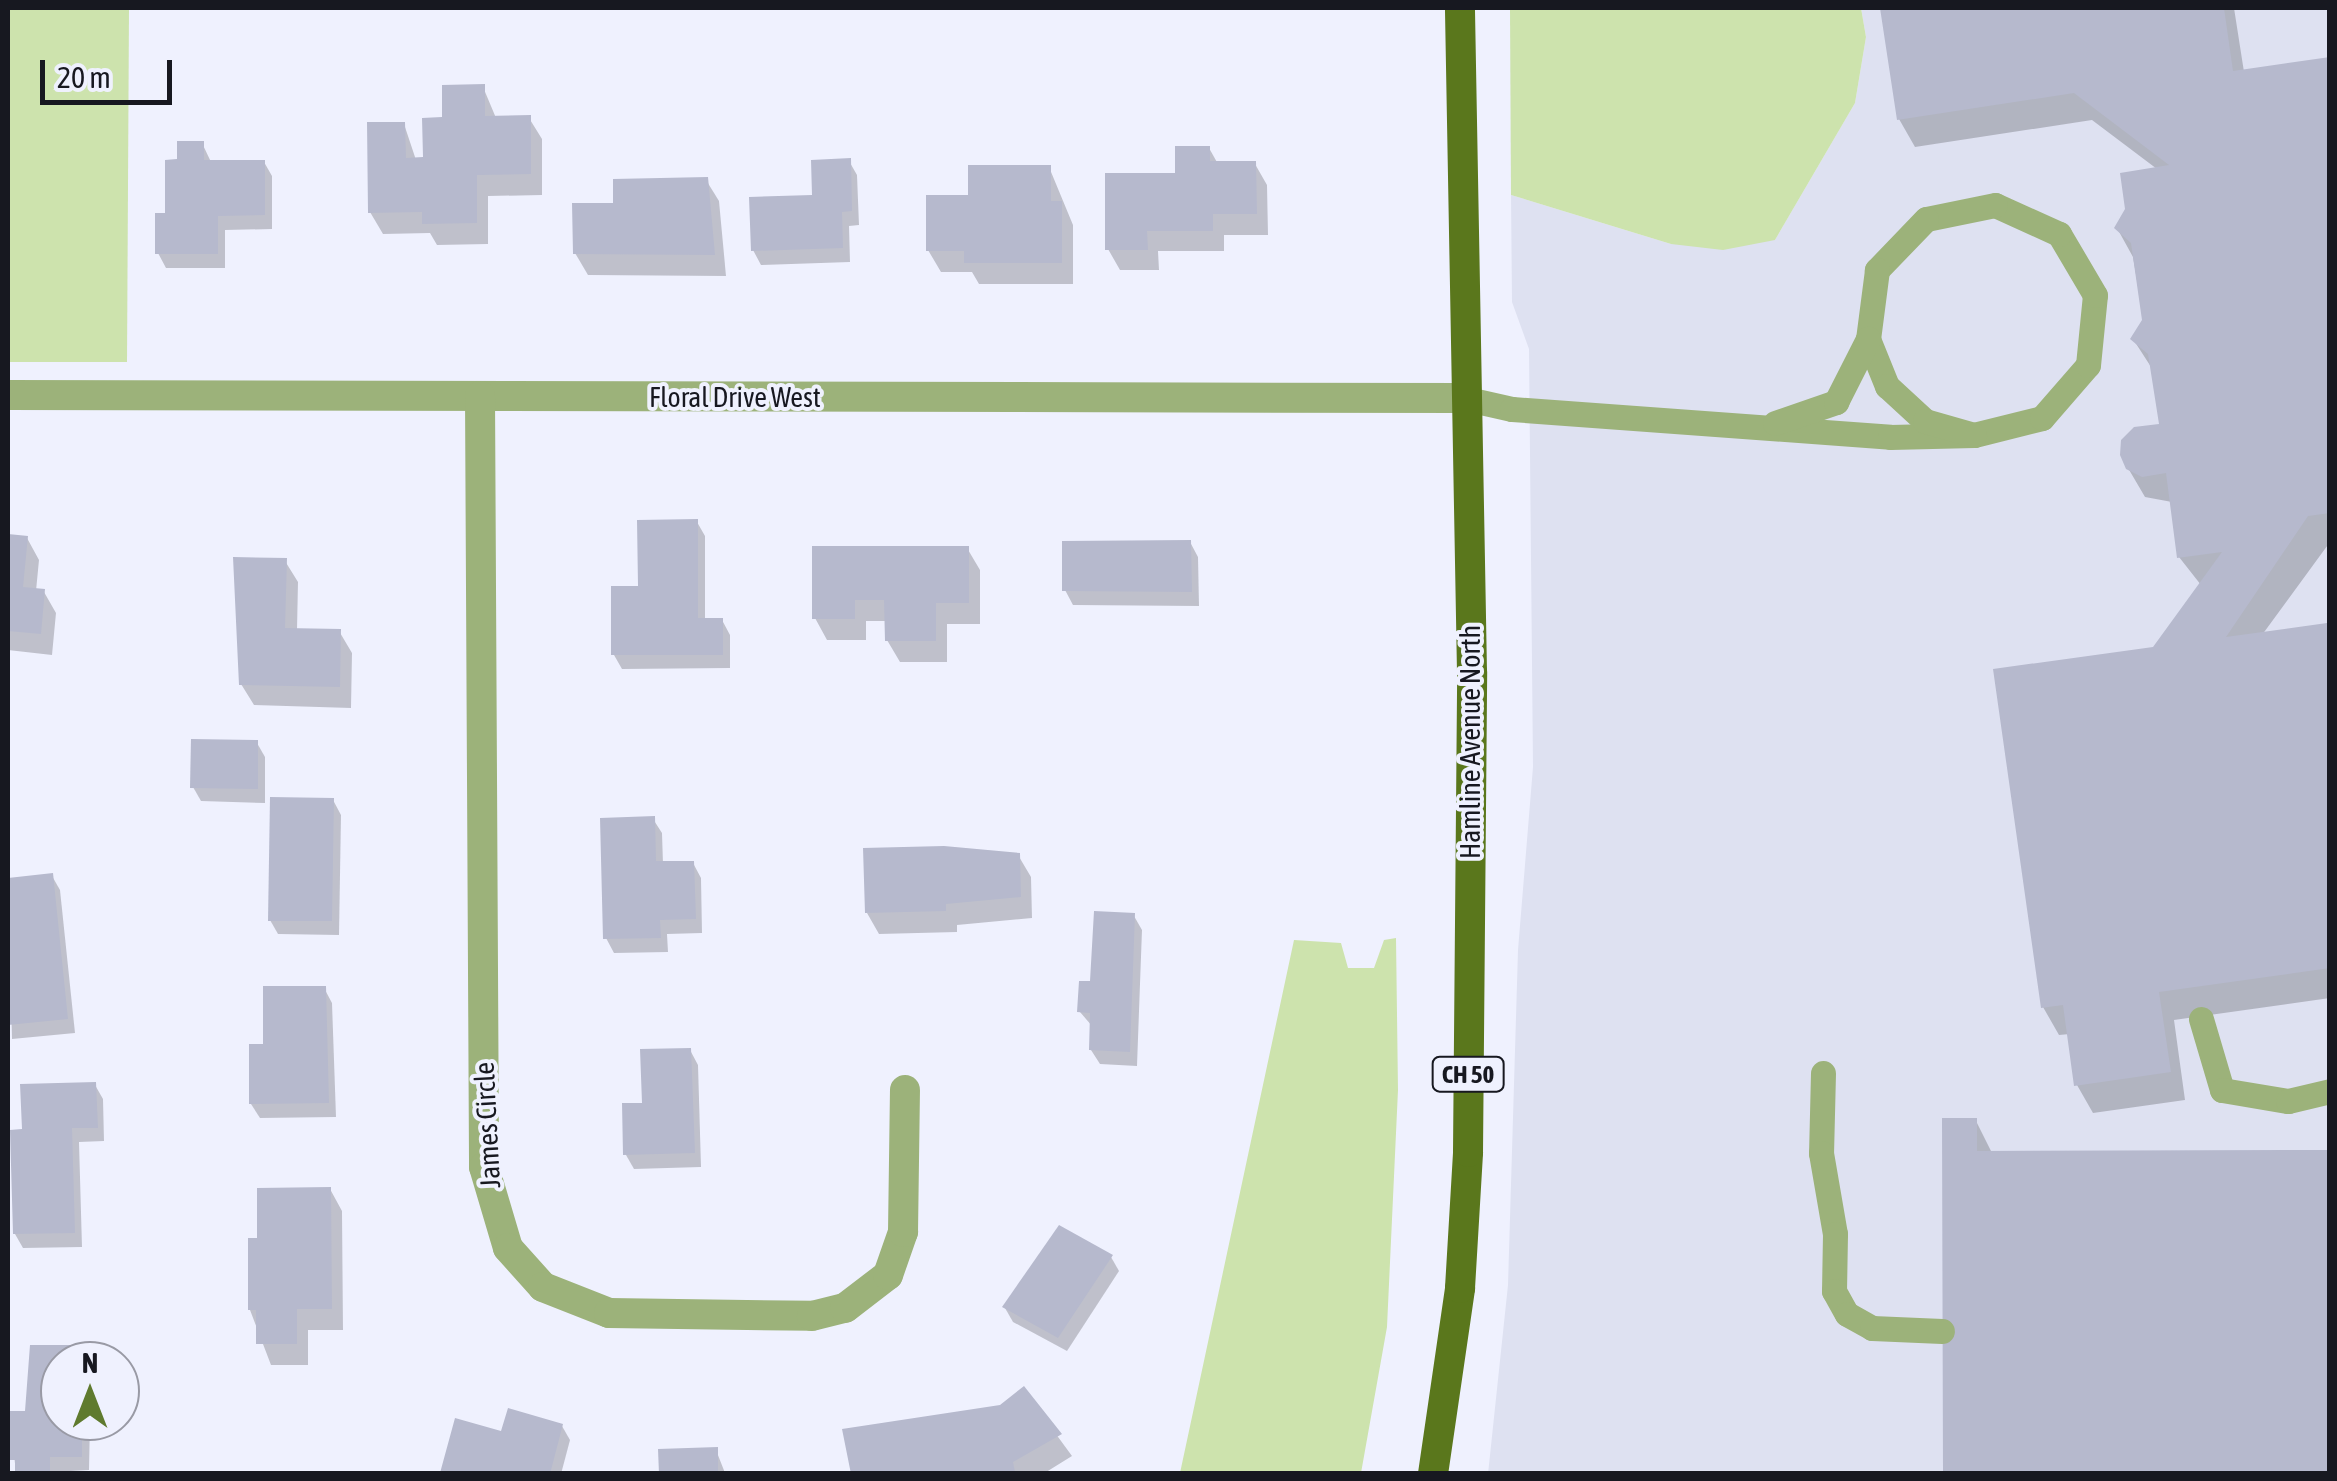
<!DOCTYPE html>
<style>
body{margin:0}
#map{position:relative;width:2337px;height:1481px;overflow:hidden;background:#eff1fe;font-family:"Asap Condensed",sans-serif}
div>[style]{position:absolute}
[style*='--x']{left:calc(var(--x)*1px);top:calc(var(--y)*1px);width:calc(var(--w)*1px);rotate:calc(var(--a)*1deg)}
.built>*{inset:0;background:#dee1f1}
.green>*{inset:0;background:#cde3ad}
.shadow>*{inset:0;background:#0003}
.building>*{inset:0;background:#b6b9cd}
.service>*{height:25px;margin:-12.5px;padding:0 12.5px;transform-origin:12.5px;border-radius:12.5px;background:#9cb27a}
.minor>*{height:30px;margin:-15px;padding:0 15px;transform-origin:15px;border-radius:15px;background:#9cb27a}
.primary>*{height:30px;margin:-15px;padding:0 15px;transform-origin:15px;border-radius:15px;background:#5a771c}
span{translate:-50% -50%;white-space:nowrap;text-align:center;line-height:1.15;-webkit-text-stroke:8px #eff1fe;paint-order:stroke}
.shield-label span{padding:2px 8px;background:#eff1fe;border:2px solid;border-radius:8px;-webkit-text-stroke-width:0}
.shield-label{font-size:25px;color:#171820;font-weight:700}
.street-label{font-size:28px;color:#171820}
.frame{position:absolute;inset:0;border:10px solid #171820;pointer-events:none}
.north{position:absolute;left:40px;top:1341px;width:100px;height:100px;box-sizing:border-box;background:#eff1fe;border:2px solid #999aa5;border-radius:50%;rotate:0deg;font-size:28px;font-weight:700;line-height:40px;text-align:center;color:#171820}
.north::after{content:'';display:block;margin:auto;width:35px;height:45px;background:#5f7a2e;clip-path:polygon(50% 0,100% 100%,50% 72%,0 100%)}
.scale{position:absolute;left:40px;top:60px;width:132px;height:45px;box-sizing:border-box;border:5px solid #171820;border-top:0;padding-left:12px;font-size:30px;line-height:35px;white-space:nowrap;color:#171820;-webkit-text-stroke:8px #eff1fe;paint-order:stroke}
</style>
<div id="map">
<div class="built">
<div style="clip-path:polygon(1861px 8px,2329px 8px,2329px 1473px,1488px 1474px,1508px 1285px,1518px 950px,1533px 767px,1529px 349px,1512px 302px,1511px 195px,1671px 244px,1775px 240px,1855px 103px,1866px 37px)"></div>
</div>
<div class="green">
<div style="clip-path:polygon(8px 8px,129px 8px,127px 362px,8px 362px)"></div>
<div style="clip-path:polygon(1510px 8px,1861px 8px,1866px 37px,1855px 103px,1775px 240px,1723px 250px,1671px 244px,1511px 195px)"></div>
<div style="clip-path:polygon(1396px 938px,1398px 1090px,1387px 1327px,1361px 1473px,1180px 1473px,1294px 940px,1341px 943px,1348px 968px,1374px 968px,1384px 940px)"></div>
</div>
<div class="shadow">
<div style="clip-path:polygon(1882px 8px,2234px 8px,2244px 72px,2330px 59px,2330px 542px,2262px 635px,2325px 626px,2330px 633px,2330px 998px,2174px 1020px,2185px 1100px,2093px 1113px,2077px 1085px,2070px 1034px,2059px 1035px,2043px 1007px,2155px 649px,2201px 585px,2179px 557px,2172px 502px,2145px 497px,2128px 468px,2162px 426px,2153px 370px,2133px 339px,2144px 321px,2133px 257px,2117px 228px,2157px 169px,2092px 120px,1915px 147px,1899px 119px)"></div>
<div style="clip-path:polygon(483px 87px,496px 118px,529px 118px,542px 139px,542px 195px,488px 196px,488px 244px,437px 245px,430px 233px,383px 234px,370px 212px,404px 124px,416px 160px,425px 160px,445px 120px)"></div>
<div style="clip-path:polygon(202px 143px,211px 162px,264px 162px,272px 176px,272px 229px,225px 230px,225px 268px,166px 268px,158px 253px,179px 161px)"></div>
<div style="clip-path:polygon(1209px 148px,1218px 164px,1255px 164px,1267px 185px,1268px 235px,1224px 235px,1224px 251px,1158px 251px,1159px 270px,1120px 270px,1108px 249px)"></div>
<div style="clip-path:polygon(849px 161px,857px 175px,859px 225px,849px 226px,850px 262px,761px 265px,753px 250px)"></div>
<div style="clip-path:polygon(1049px 167px,1073px 225px,1073px 284px,979px 284px,972px 272px,941px 272px,928px 250px,971px 198px)"></div>
<div style="clip-path:polygon(706px 180px,719px 201px,726px 276px,588px 275px,575px 253px,616px 205px)"></div>
<div style="clip-path:polygon(697px 522px,705px 536px,705px 620px,722px 620px,730px 635px,730px 668px,622px 669px,614px 655px,640px 588px)"></div>
<div style="clip-path:polygon(8px 536px,27px 538px,39px 560px,36px 591px,44px 592px,56px 613px,52px 655px,8px 650px)"></div>
<div style="clip-path:polygon(1190px 542px,1198px 557px,1199px 606px,1073px 605px,1065px 590px)"></div>
<div style="clip-path:polygon(967px 548px,980px 570px,980px 624px,947px 624px,947px 662px,900px 662px,887px 640px,887px 621px,866px 621px,866px 640px,827px 640px,815px 618px)"></div>
<div style="clip-path:polygon(236px 560px,285px 561px,298px 582px,297px 630px,339px 631px,352px 653px,351px 708px,254px 705px,241px 684px)"></div>
<div style="clip-path:polygon(257px 743px,265px 757px,265px 803px,201px 801px,193px 787px)"></div>
<div style="clip-path:polygon(333px 800px,341px 815px,339px 935px,278px 934px,270px 920px)"></div>
<div style="clip-path:polygon(653px 819px,662px 833px,663px 864px,693px 863px,701px 878px,702px 933px,667px 934px,668px 952px,614px 953px,606px 938px)"></div>
<div style="clip-path:polygon(1018px 855px,1031px 877px,1032px 918px,957px 925px,957px 932px,879px 934px,867px 913px)"></div>
<div style="clip-path:polygon(52px 876px,60px 890px,75px 1033px,12px 1039px,8px 880px)"></div>
<div style="clip-path:polygon(1134px 916px,1142px 930px,1137px 1066px,1100px 1064px,1091px 1050px,1092px 1026px,1080px 1012px)"></div>
<div style="clip-path:polygon(324px 988px,332px 1003px,336px 1117px,260px 1118px,251px 1104px,265px 1047px)"></div>
<div style="clip-path:polygon(690px 1050px,698px 1065px,701px 1167px,634px 1169px,626px 1155px,644px 1105px)"></div>
<div style="clip-path:polygon(95px 1085px,103px 1099px,104px 1141px,79px 1142px,82px 1247px,23px 1248px,15px 1234px,24px 1131px)"></div>
<div style="clip-path:polygon(1976px 1121px,1992px 1153px,1945px 1474px)"></div>
<div style="clip-path:polygon(330px 1189px,342px 1211px,343px 1330px,308px 1330px,308px 1365px,271px 1365px,250px 1310px,259px 1241px)"></div>
<div style="clip-path:polygon(1111px 1257px,1119px 1271px,1067px 1351px,1013px 1322px,1005px 1308px)"></div>
<div style="clip-path:polygon(33px 1348px,84px 1348px,91px 1361px,60px 1361px,60px 1421px,90px 1421px,89px 1470px,16px 1474px,10px 1413px,27px 1413px)"></div>
<div style="clip-path:polygon(1023px 1389px,1072px 1456px,1043px 1474px,854px 1474px,1001px 1407px)"></div>
<div style="clip-path:polygon(562px 1426px,570px 1440px,561px 1474px,443px 1472px,503px 1434px)"></div>
<div style="clip-path:polygon(716px 1450px,725px 1473px,784px 1474px,661px 1474px)"></div>
</div>
<div class="building">
<div style="clip-path:polygon(1880px 8px,2224px 8px,2233px 71px,2330px 57px,2330px 513px,2308px 516px,2226px 637px,2327px 623px,2330px 968px,2159px 992px,2171px 1072px,2074px 1086px,2063px 1005px,2041px 1008px,1993px 669px,2153px 647px,2222px 552px,2177px 558px,2166px 473px,2142px 477px,2126px 469px,2120px 455px,2121px 440px,2134px 427px,2159px 424px,2148px 354px,2130px 339px,2142px 320px,2131px 243px,2114px 228px,2125px 209px,2120px 173px,2169px 165px,2074px 93px,1897px 120px)"></div>
<div style="clip-path:polygon(485px 84px,485px 116px,531px 115px,531px 174px,477px 175px,477px 223px,422px 224px,422px 212px,368px 213px,367px 122px,405px 122px,406px 158px,423px 157px,422px 118px,442px 117px,442px 85px)"></div>
<div style="clip-path:polygon(177px 141px,204px 141px,204px 160px,265px 160px,265px 215px,218px 216px,218px 254px,155px 254px,155px 213px,165px 213px,165px 160px,177px 159px)"></div>
<div style="clip-path:polygon(1175px 146px,1210px 146px,1210px 161px,1256px 161px,1257px 214px,1213px 214px,1213px 231px,1147px 231px,1148px 250px,1105px 250px,1105px 173px,1175px 173px)"></div>
<div style="clip-path:polygon(851px 158px,852px 211px,842px 212px,843px 248px,751px 251px,749px 197px,812px 195px,811px 160px)"></div>
<div style="clip-path:polygon(968px 165px,1051px 165px,1051px 201px,1062px 201px,1062px 263px,964px 263px,964px 251px,926px 251px,926px 195px,968px 195px)"></div>
<div style="clip-path:polygon(708px 177px,715px 255px,573px 254px,572px 203px,613px 203px,613px 179px)"></div>
<div style="clip-path:polygon(698px 519px,698px 618px,723px 618px,723px 655px,611px 655px,611px 586px,638px 586px,637px 520px)"></div>
<div style="clip-path:polygon(8px 534px,28px 536px,23px 587px,45px 589px,41px 634px,8px 631px)"></div>
<div style="clip-path:polygon(1191px 540px,1192px 592px,1062px 591px,1062px 541px)"></div>
<div style="clip-path:polygon(812px 546px,969px 546px,969px 603px,936px 603px,936px 641px,885px 641px,884px 600px,855px 600px,855px 619px,812px 619px)"></div>
<div style="clip-path:polygon(233px 557px,287px 558px,285px 628px,341px 629px,340px 687px,239px 685px)"></div>
<div style="clip-path:polygon(191px 739px,258px 740px,258px 789px,190px 788px)"></div>
<div style="clip-path:polygon(270px 797px,334px 798px,332px 921px,268px 921px)"></div>
<div style="clip-path:polygon(655px 816px,656px 861px,694px 861px,696px 919px,660px 920px,661px 938px,603px 939px,600px 818px)"></div>
<div style="clip-path:polygon(944px 846px,1020px 853px,1021px 897px,946px 904px,946px 911px,865px 913px,863px 848px)"></div>
<div style="clip-path:polygon(53px 873px,68px 1019px,8px 1025px,8px 878px)"></div>
<div style="clip-path:polygon(1094px 911px,1135px 913px,1130px 1052px,1089px 1050px,1090px 1013px,1077px 1012px,1079px 981px,1090px 981px)"></div>
<div style="clip-path:polygon(263px 986px,326px 986px,329px 1103px,249px 1104px,249px 1044px,263px 1044px)"></div>
<div style="clip-path:polygon(691px 1048px,695px 1153px,623px 1155px,622px 1103px,642px 1103px,640px 1049px)"></div>
<div style="clip-path:polygon(96px 1082px,98px 1128px,72px 1128px,75px 1233px,13px 1234px,10px 1130px,22px 1129px,20px 1084px)"></div>
<div style="clip-path:polygon(1942px 1118px,1977px 1118px,1977px 1151px,2330px 1150px,2330px 1474px,1943px 1474px)"></div>
<div style="clip-path:polygon(331px 1187px,332px 1309px,297px 1309px,297px 1344px,256px 1344px,256px 1310px,248px 1310px,248px 1238px,257px 1238px,257px 1188px)"></div>
<div style="clip-path:polygon(1059px 1225px,1113px 1255px,1058px 1338px,1002px 1307px)"></div>
<div style="clip-path:polygon(30px 1345px,85px 1345px,85px 1361px,60px 1361px,60px 1421px,82px 1421px,82px 1457px,50px 1457px,50px 1474px,15px 1474px,15px 1460px,8px 1460px,8px 1411px,25px 1411px)"></div>
<div style="clip-path:polygon(1024px 1386px,1062px 1434px,1013px 1462px,1015px 1472px,851px 1474px,842px 1429px,1000px 1405px)"></div>
<div style="clip-path:polygon(508px 1408px,563px 1424px,550px 1474px,440px 1473px,455px 1418px,501px 1431px)"></div>
<div style="clip-path:polygon(718px 1447px,718px 1474px,659px 1474px,658px 1449px)"></div>
</div>
<div class="service">
<div style="--x:1463;--y:398;--w:50;--a:12.7"></div>
<div style="--x:1512;--y:409;--w:379;--a:4.2"></div>
<div style="--x:1890;--y:437;--w:84;--a:-1.4"></div>
<div style="--x:1974;--y:435;--w:70;--a:-14"></div>
<div style="--x:2042;--y:418;--w:70;--a:-49"></div>
<div style="--x:2088;--y:365;--w:70;--a:-84.3"></div>
<div style="--x:2095;--y:295;--w:71;--a:-120.5"></div>
<div style="--x:2059;--y:234;--w:70;--a:-155.6"></div>
<div style="--x:1995;--y:205;--w:70;--a:168.5"></div>
<div style="--x:1926;--y:219;--w:71;--a:133.9"></div>
<div style="--x:1877;--y:270;--w:70;--a:97.4"></div>
<div style="--x:1868;--y:339;--w:51;--a:68"></div>
<div style="--x:1887;--y:386;--w:52;--a:42.6"></div>
<div style="--x:1925;--y:421;--w:51;--a:15.9"></div>
<div style="--x:1775;--y:423;--w:65;--a:-19"></div>
<div style="--x:1836;--y:402;--w:71;--a:-63.1"></div>
<div style="--x:2201;--y:1019;--w:74;--a:73.5"></div>
<div style="--x:2222;--y:1090;--w:67;--a:9.5"></div>
<div style="--x:2288;--y:1101;--w:43;--a:-13.4"></div>
<div style="--x:1823;--y:1073;--w:80;--a:91.4"></div>
<div style="--x:1821;--y:1153;--w:82;--a:80.2"></div>
<div style="--x:1835;--y:1234;--w:57;--a:91"></div>
<div style="--x:1834;--y:1291;--w:26;--a:61"></div>
<div style="--x:1847;--y:1314;--w:29;--a:29"></div>
<div style="--x:1872;--y:1328;--w:70;--a:2.5"></div>
</div>
<div class="minor">
<div style="--x:8;--y:395;--w:1455;--a:0.12"></div>
<div style="--x:480;--y:396;--w:771;--a:89.7"></div>
<div style="--x:484;--y:1167;--w:84;--a:73.5"></div>
<div style="--x:508;--y:1248;--w:52;--a:48.1"></div>
<div style="--x:543;--y:1287;--w:71;--a:21.5"></div>
<div style="--x:609;--y:1313;--w:203;--a:0.8"></div>
<div style="--x:812;--y:1316;--w:34;--a:-14"></div>
<div style="--x:845;--y:1308;--w:54;--a:-37.5"></div>
<div style="--x:888;--y:1275;--w:46;--a:-70.8"></div>
<div style="--x:903;--y:1232;--w:142;--a:-89.2"></div>
</div>
<div class="primary">
<div style="--x:1433;--y:1474;--w:188;--a:-81.7"></div>
<div style="--x:1460;--y:1288;--w:136;--a:-86.6"></div>
<div style="--x:1468;--y:1152;--w:480;--a:-89.5"></div>
<div style="--x:1472;--y:672;--w:664;--a:-91.04"></div>
</div>
<div class="shield-label">
<span style="left:1468px;top:1074px">CH 50</span>
</div>
<div class="street-label">
<span style="left:735px;top:397px">Floral Drive West</span>
<span style="left:1470px;top:742px;rotate:-90deg">Hamline Avenue North</span>
<span style="left:487px;top:1125px;rotate:-93deg">James Circle</span>
</div>
<div class="frame"></div>
<div class="north">N</div>
<div class="scale">20 m</div>
</div>
